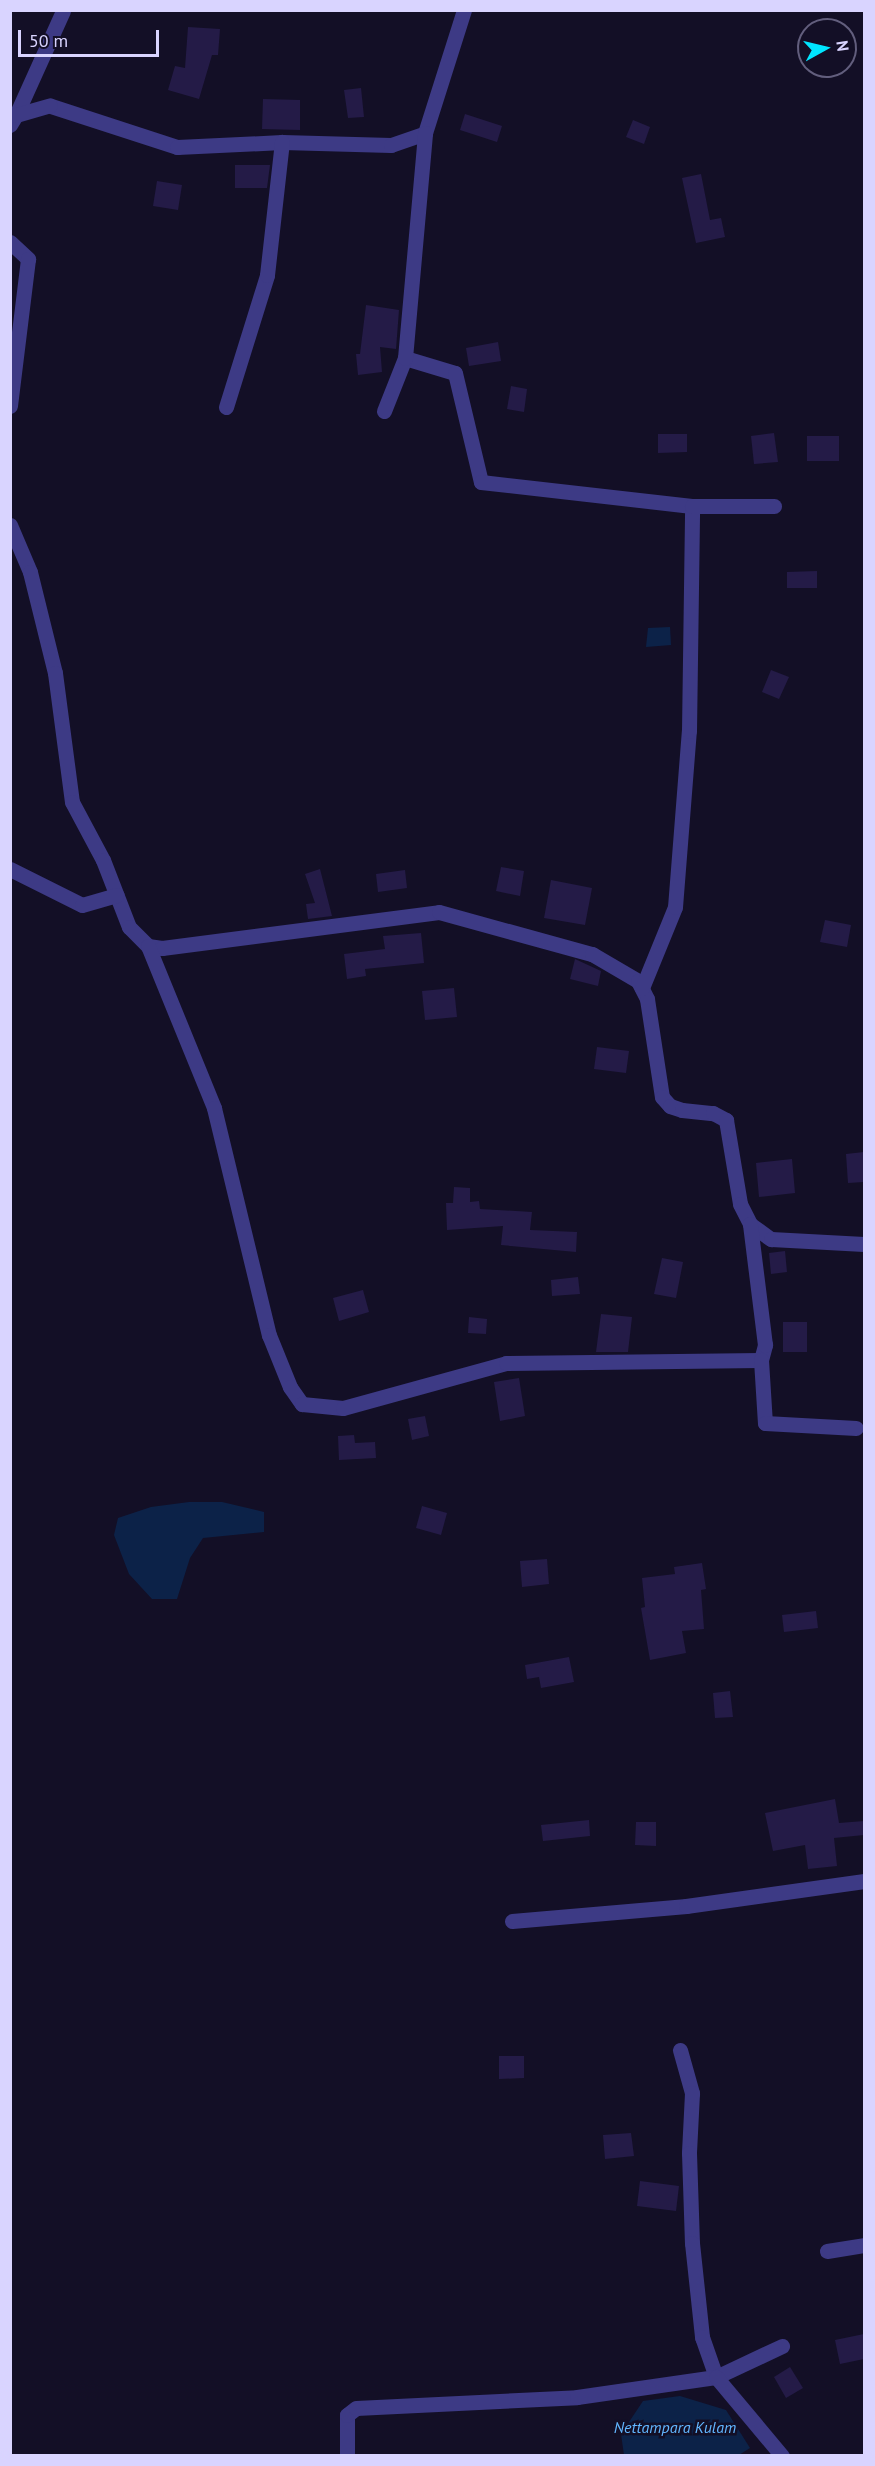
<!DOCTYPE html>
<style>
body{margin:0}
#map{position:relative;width:875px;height:2466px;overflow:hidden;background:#130f26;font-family:"PT Sans",sans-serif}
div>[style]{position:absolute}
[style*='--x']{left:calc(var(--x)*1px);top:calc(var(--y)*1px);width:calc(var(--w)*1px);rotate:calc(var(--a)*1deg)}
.water>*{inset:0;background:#0c2248}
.building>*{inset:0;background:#241b47}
.minor>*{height:15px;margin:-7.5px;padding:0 7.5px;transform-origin:7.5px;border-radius:7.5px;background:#3d3a85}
span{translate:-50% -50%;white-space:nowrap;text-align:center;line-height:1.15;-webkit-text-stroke:5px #130f26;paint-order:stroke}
.water-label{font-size:16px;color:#62b6ff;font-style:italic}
.frame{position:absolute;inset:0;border:12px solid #d9d4ff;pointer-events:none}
.north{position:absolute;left:797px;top:18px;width:60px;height:60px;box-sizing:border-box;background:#130f26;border:2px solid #625e7d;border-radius:50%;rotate:82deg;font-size:16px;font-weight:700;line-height:24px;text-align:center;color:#d9d4ff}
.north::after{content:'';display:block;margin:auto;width:21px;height:27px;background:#00e5ff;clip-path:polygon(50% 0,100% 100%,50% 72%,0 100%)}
.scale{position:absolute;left:18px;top:30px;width:141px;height:27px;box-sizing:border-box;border:3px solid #d9d4ff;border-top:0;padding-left:8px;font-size:18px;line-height:21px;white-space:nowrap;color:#d9d4ff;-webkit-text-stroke:4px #130f26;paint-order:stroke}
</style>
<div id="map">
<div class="water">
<div style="clip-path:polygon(670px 627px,671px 645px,646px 647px,648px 628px)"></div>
<div style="clip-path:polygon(189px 1502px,222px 1502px,264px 1512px,264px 1532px,203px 1538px,190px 1558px,177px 1599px,152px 1599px,129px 1574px,114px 1535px,118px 1518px,151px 1507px)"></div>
<div style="clip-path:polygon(680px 2396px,726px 2410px,750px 2448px,739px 2455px,624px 2455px,621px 2434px,643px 2401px)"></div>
</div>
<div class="building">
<div style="clip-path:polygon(188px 27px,220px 29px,218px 55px,212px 55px,199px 99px,168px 90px,175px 66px,185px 68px)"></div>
<div style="clip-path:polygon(361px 88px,364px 117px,348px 118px,344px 90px)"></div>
<div style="clip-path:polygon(263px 99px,300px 100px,300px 130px,262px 129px)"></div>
<div style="clip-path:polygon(465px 114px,502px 126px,497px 142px,460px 130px)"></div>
<div style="clip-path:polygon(633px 120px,650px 127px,644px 144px,626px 137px)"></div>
<div style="clip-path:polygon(235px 165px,270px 165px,267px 188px,235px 188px)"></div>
<div style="clip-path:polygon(701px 174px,710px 220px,721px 218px,725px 237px,696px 243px,682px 178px)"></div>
<div style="clip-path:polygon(157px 181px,182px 185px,178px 210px,153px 206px)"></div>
<div style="clip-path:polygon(366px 305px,399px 310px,396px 349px,380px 347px,382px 372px,358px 375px,356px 354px,360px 354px)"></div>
<div style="clip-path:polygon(498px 342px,501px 361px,469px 366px,466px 348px)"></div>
<div style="clip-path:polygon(511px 386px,527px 389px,524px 412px,507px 409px)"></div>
<div style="clip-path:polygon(774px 433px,778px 462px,754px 464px,751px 436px)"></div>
<div style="clip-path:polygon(658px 434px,687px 434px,687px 452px,658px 453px)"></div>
<div style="clip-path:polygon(807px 436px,839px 436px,839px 461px,807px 461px)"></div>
<div style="clip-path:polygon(817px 571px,817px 588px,787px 588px,787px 572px)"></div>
<div style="clip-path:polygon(771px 670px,789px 677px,779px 699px,762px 692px)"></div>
<div style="clip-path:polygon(501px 867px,524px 871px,520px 896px,496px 891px)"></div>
<div style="clip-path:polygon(320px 869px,332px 916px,308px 919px,306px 904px,315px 903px,305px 874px)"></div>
<div style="clip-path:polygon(405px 870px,407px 888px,378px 892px,376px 874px)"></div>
<div style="clip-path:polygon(551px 880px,592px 888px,585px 925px,544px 918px)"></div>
<div style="clip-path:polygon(825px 920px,851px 925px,847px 947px,820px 942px)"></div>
<div style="clip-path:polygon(421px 933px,424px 963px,365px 969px,366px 976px,347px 979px,344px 954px,385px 949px,383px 936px)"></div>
<div style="clip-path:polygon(575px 959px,601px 971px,598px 986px,570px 979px)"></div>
<div style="clip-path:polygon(454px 988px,457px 1017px,425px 1020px,422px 991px)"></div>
<div style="clip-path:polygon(597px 1047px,629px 1051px,626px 1073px,594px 1069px)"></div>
<div style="clip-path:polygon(864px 1152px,864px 1182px,848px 1183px,846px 1154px)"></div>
<div style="clip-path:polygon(792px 1159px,795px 1193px,759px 1197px,756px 1163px)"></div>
<div style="clip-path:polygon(454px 1187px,470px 1188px,470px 1202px,479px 1201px,480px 1209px,532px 1212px,530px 1230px,577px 1232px,576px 1252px,501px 1245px,503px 1226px,447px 1230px,446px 1203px,453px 1203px)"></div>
<div style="clip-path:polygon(785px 1251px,787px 1272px,771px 1274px,769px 1253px)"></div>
<div style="clip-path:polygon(662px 1258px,683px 1262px,676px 1298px,654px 1294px)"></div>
<div style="clip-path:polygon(578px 1277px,580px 1294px,552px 1296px,551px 1280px)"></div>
<div style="clip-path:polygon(363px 1290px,369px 1312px,339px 1321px,333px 1298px)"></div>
<div style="clip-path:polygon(601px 1314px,632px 1317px,628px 1352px,596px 1352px)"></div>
<div style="clip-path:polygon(469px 1317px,487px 1319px,486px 1334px,468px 1333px)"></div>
<div style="clip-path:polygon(783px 1322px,807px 1322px,807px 1352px,783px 1352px)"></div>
<div style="clip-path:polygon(519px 1378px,525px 1416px,500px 1421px,494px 1382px)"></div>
<div style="clip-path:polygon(425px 1416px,429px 1436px,412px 1440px,408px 1419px)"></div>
<div style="clip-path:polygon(354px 1435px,355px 1443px,375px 1442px,376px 1458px,339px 1460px,338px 1436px)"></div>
<div style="clip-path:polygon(422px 1506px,447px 1513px,441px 1535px,416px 1528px)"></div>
<div style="clip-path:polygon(547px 1559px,549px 1584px,522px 1587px,520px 1561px)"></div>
<div style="clip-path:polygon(702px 1563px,706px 1589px,701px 1590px,704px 1629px,682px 1631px,686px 1653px,650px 1660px,641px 1608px,645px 1607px,642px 1578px,675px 1574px,674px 1567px)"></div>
<div style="clip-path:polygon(816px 1611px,818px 1628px,784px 1632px,782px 1615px)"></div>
<div style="clip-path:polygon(569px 1657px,574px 1682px,541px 1688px,539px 1677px,527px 1679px,525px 1665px)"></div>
<div style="clip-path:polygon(730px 1691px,733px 1717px,715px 1718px,713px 1693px)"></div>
<div style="clip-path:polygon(835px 1799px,839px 1823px,864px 1821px,864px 1835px,834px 1838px,837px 1866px,808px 1869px,805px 1845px,773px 1851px,765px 1813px)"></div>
<div style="clip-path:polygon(589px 1820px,590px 1836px,543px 1841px,541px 1825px)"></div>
<div style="clip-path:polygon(636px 1822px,656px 1822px,656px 1846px,635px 1845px)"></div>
<div style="clip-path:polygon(499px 2056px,524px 2056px,524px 2078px,499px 2079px)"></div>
<div style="clip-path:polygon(631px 2133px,634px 2156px,605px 2159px,603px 2135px)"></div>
<div style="clip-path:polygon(640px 2181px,679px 2186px,676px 2211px,637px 2206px)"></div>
<div style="clip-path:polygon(864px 2334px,864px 2359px,840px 2364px,835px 2340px)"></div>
<div style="clip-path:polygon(790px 2367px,803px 2388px,786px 2398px,774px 2377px)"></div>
</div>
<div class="minor">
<div style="--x:51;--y:106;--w:133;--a:18"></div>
<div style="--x:177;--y:147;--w:105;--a:-2.7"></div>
<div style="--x:282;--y:142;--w:109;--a:1.6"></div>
<div style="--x:391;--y:145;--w:36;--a:-19"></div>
<div style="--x:425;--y:133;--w:129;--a:-72.4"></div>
<div style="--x:16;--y:115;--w:114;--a:-65.7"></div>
<div style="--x:10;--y:125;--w:12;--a:-59"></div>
<div style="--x:16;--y:115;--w:35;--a:-16"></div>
<div style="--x:10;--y:242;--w:25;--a:43"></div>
<div style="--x:28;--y:259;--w:148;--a:97"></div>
<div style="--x:405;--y:358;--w:52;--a:16.7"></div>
<div style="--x:455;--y:373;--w:112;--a:76.6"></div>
<div style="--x:481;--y:482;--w:212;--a:6.5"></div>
<div style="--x:226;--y:407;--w:138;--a:-72.7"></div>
<div style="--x:267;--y:275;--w:134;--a:-83.6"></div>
<div style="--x:384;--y:411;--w:57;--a:-68.4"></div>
<div style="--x:405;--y:358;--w:226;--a:-84.9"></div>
<div style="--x:10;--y:525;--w:51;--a:66.9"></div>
<div style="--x:30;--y:572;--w:104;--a:76.1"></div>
<div style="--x:55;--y:673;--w:130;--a:82.5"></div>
<div style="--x:72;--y:802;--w:66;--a:61.9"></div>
<div style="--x:103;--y:860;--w:72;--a:68.8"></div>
<div style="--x:129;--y:927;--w:27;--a:45"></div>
<div style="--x:148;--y:946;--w:14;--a:8"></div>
<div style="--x:162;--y:948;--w:279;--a:-7.4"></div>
<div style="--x:439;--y:912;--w:159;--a:15.4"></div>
<div style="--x:592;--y:954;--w:53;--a:30.4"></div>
<div style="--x:638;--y:981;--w:20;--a:63"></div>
<div style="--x:647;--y:999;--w:99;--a:81.3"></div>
<div style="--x:662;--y:1097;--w:12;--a:48"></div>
<div style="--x:670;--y:1106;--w:13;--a:18"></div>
<div style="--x:682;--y:1110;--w:31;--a:6"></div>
<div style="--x:713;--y:1113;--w:15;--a:28"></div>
<div style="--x:726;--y:1120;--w:85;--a:80.5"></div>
<div style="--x:740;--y:1204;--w:22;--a:63"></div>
<div style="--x:750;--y:1224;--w:26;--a:36"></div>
<div style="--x:771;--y:1239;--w:93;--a:3.1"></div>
<div style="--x:10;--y:869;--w:80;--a:26.6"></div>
<div style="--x:82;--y:905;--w:36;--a:-16"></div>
<div style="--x:148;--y:946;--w:175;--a:67.8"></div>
<div style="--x:214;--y:1108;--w:234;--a:76.4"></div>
<div style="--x:269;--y:1335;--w:56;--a:68"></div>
<div style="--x:290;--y:1387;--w:21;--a:55"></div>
<div style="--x:302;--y:1404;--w:41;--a:5.6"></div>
<div style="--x:343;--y:1408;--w:169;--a:-15.4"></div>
<div style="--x:506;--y:1363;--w:255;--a:-0.7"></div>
<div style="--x:761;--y:1360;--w:16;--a:-75"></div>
<div style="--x:765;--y:1345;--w:122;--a:-97.1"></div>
<div style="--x:642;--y:988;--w:87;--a:-67.8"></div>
<div style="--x:675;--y:907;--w:177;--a:-85.5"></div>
<div style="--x:689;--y:731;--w:225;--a:-89.2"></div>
<div style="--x:692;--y:506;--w:82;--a:0"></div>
<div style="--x:761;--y:1360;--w:63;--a:86.4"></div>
<div style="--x:765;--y:1423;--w:91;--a:3.1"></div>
<div style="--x:512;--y:1921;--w:175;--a:-4.9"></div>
<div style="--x:686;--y:1906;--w:180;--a:-8"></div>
<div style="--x:680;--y:2050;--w:45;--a:74.4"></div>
<div style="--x:692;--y:2093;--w:60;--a:92.9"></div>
<div style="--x:689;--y:2153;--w:90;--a:88.1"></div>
<div style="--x:692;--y:2243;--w:95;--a:83.9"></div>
<div style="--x:702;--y:2337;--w:42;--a:70.7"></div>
<div style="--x:716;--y:2377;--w:73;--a:-25.2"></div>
<div style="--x:827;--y:2251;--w:37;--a:-9"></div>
<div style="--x:347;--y:2456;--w:41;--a:-90"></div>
<div style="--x:347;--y:2415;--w:11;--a:-38"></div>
<div style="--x:356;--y:2408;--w:221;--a:-2.8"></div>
<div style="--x:577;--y:2397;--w:140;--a:-8.2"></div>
<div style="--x:716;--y:2377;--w:103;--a:50.1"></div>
</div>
<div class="water-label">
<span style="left:675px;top:2427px">Nettampara Kulam</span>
</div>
<div class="frame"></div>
<div class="north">N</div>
<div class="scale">50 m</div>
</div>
